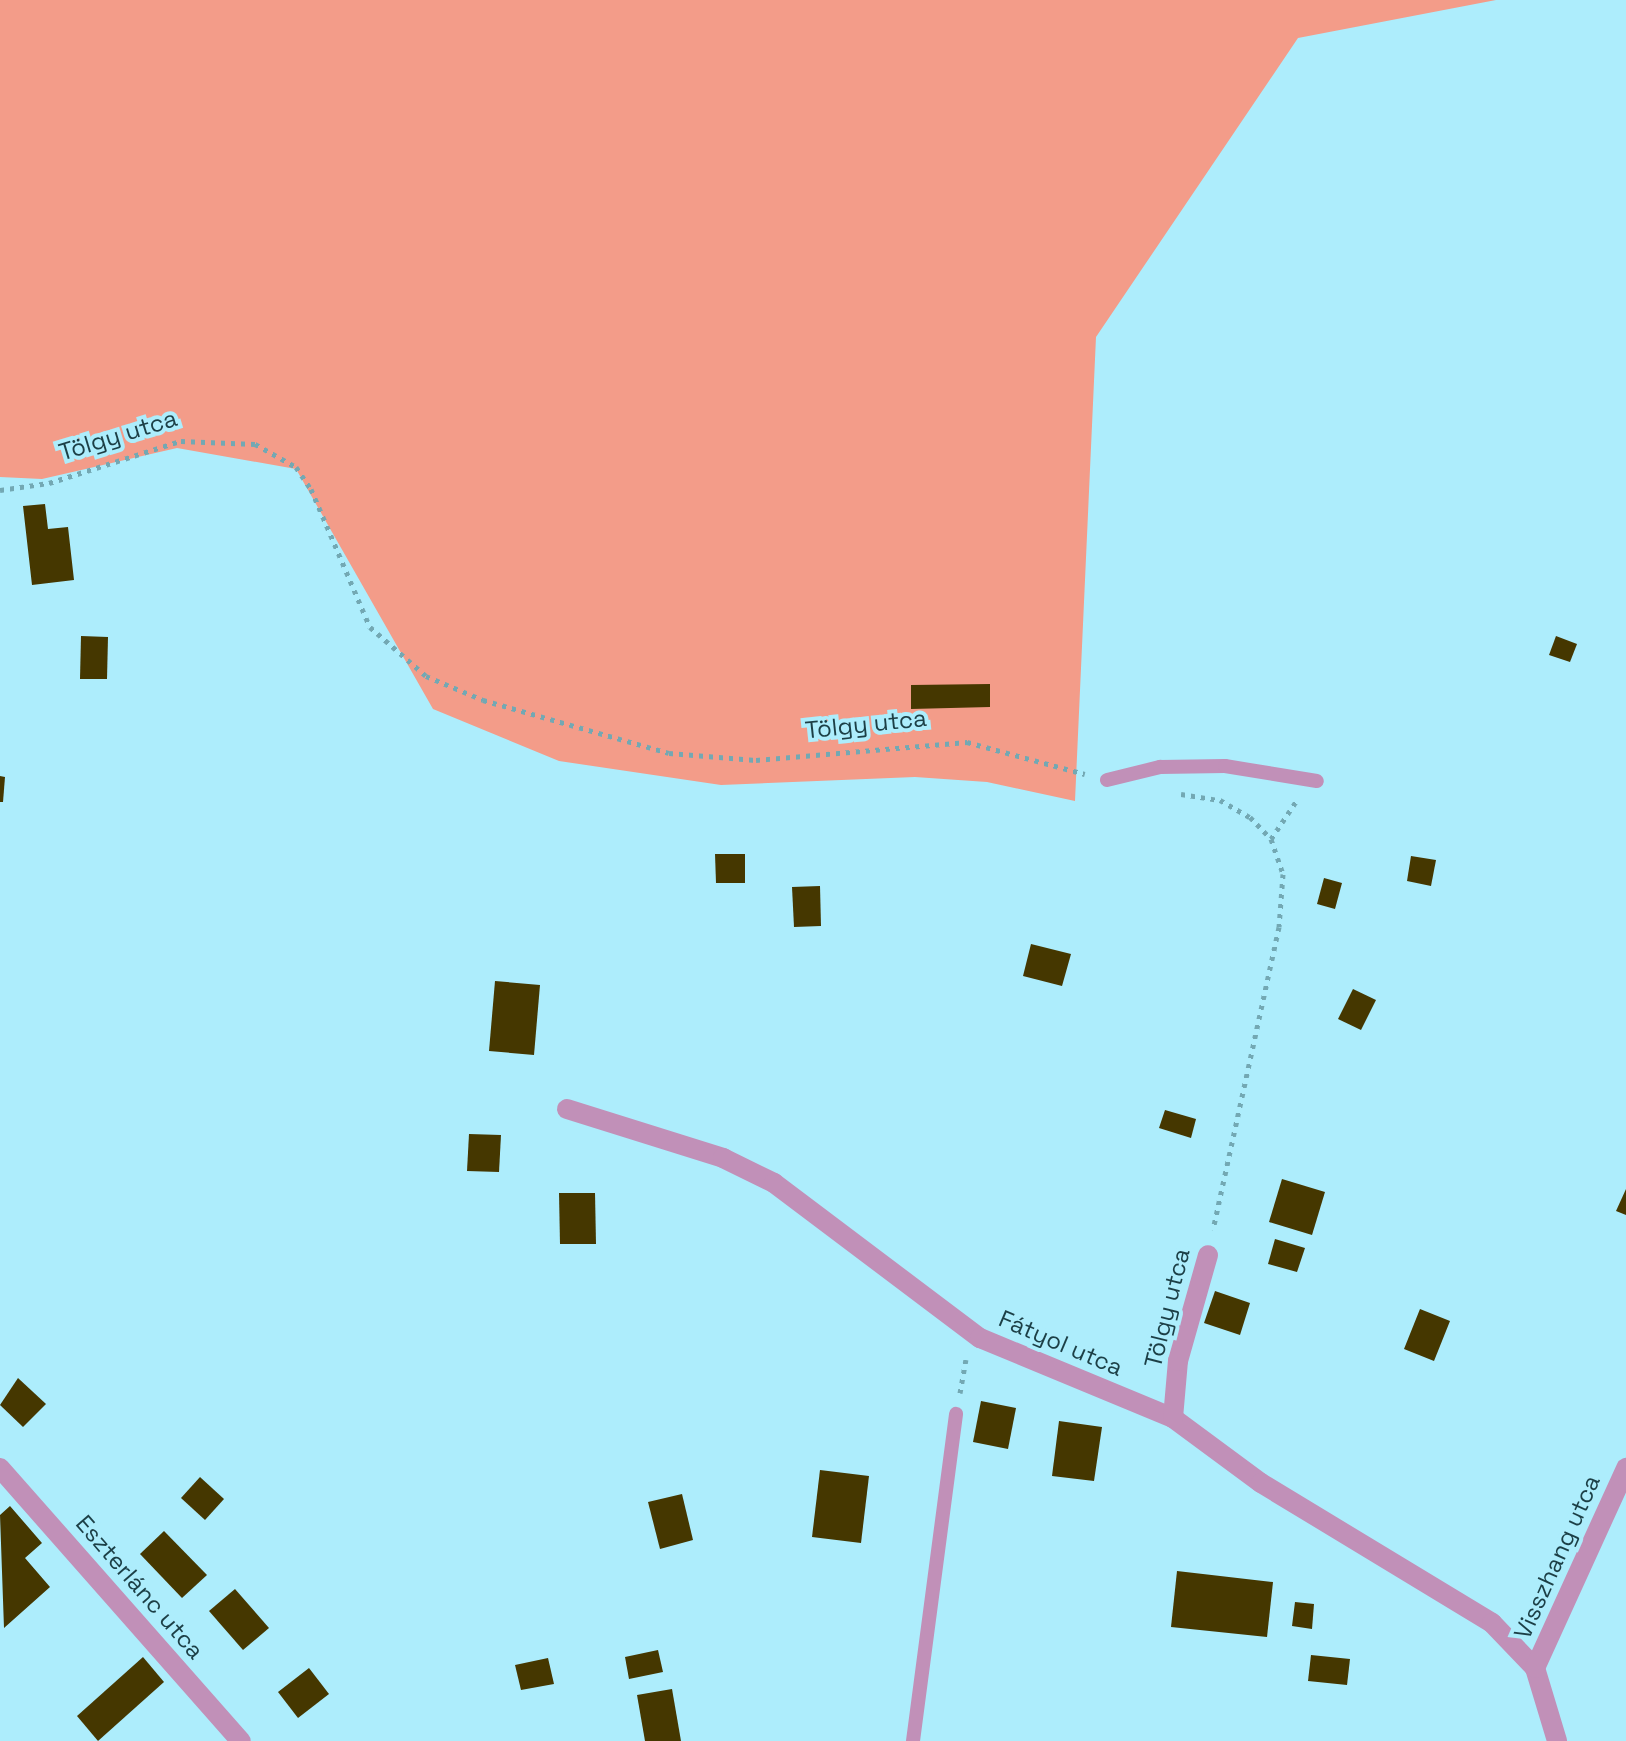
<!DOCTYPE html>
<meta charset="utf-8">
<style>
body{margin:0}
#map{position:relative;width:1626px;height:1741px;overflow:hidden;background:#adedfc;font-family:"Space Grotesk",sans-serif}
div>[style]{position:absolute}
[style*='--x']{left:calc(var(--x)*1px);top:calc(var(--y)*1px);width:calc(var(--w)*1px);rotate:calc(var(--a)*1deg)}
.green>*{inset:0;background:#f39c89}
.building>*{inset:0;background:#453700}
.path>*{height:5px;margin-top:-2.5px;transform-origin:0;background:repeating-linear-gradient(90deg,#73a8b3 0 4px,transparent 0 10px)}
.lane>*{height:14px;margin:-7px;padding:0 7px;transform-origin:7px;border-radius:7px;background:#c190b8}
.street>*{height:20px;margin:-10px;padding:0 10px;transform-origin:10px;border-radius:10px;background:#c190b8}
span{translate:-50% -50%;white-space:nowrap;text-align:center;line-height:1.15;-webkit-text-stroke:8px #adedfc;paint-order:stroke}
.street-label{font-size:24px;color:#1c3f46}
</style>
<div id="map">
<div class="green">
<div style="clip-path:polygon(0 0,1496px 0,1298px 38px,1096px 337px,1075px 801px,987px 782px,915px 777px,721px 785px,559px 761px,433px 709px,296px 469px,177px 448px,42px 479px,0 477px)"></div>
</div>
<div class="building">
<div style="clip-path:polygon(45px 504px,48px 529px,68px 527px,74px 580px,32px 585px,23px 506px)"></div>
<div style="clip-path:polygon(81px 636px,108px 637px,107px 679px,80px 679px)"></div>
<div style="clip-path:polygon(1556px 636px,1577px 644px,1570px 662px,1549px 655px)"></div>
<div style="clip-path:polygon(990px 684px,990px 707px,911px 709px,911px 685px)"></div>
<div style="clip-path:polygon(0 776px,5px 777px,3px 802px,0 802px)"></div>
<div style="clip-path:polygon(715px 854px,745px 854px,745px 883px,716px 883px)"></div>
<div style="clip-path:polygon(1411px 856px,1436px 860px,1431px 886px,1407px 881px)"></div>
<div style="clip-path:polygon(1324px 878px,1342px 883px,1335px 909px,1317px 904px)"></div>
<div style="clip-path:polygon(820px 886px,821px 926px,794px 927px,792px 887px)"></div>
<div style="clip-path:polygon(1031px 944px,1071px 954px,1062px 986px,1023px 976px)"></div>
<div style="clip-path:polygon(495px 981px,540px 985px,534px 1055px,489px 1051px)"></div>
<div style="clip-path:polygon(1353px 989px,1376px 1000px,1361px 1030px,1338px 1019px)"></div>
<div style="clip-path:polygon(1165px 1110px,1196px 1119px,1191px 1138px,1159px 1128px)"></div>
<div style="clip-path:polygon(469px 1134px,501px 1135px,499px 1172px,467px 1171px)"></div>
<div style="clip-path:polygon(1282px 1179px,1325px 1192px,1312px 1235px,1269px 1222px)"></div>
<div style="clip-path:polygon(1626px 1189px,1626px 1215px,1616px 1211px)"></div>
<div style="clip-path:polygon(559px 1193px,595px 1193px,596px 1244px,560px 1244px)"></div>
<div style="clip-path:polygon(1275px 1239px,1305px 1248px,1297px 1272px,1268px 1264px)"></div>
<div style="clip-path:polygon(1215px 1291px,1250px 1303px,1240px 1335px,1204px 1323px)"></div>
<div style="clip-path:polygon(1420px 1309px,1450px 1321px,1434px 1361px,1404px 1349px)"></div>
<div style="clip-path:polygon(18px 1378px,46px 1404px,23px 1427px,0 1405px)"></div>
<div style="clip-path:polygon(981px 1401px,1016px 1408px,1008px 1449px,973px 1442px)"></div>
<div style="clip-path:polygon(1059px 1421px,1102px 1427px,1094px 1481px,1052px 1476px)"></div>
<div style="clip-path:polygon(820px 1470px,869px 1476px,861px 1543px,812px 1537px)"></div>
<div style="clip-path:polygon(200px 1477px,224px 1499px,205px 1520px,181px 1498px)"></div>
<div style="clip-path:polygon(682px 1494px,693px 1540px,660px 1549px,648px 1502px)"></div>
<div style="clip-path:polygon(10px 1506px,42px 1543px,25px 1558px,50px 1587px,4px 1628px,0 1515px)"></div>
<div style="clip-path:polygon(164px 1531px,207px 1575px,182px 1598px,140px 1554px)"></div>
<div style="clip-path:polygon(1177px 1571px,1273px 1582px,1267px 1637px,1171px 1627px)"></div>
<div style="clip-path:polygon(235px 1589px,269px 1628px,243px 1650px,209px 1611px)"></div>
<div style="clip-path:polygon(1295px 1602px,1314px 1604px,1312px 1629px,1292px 1626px)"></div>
<div style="clip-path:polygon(658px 1650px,663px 1672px,629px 1679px,625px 1657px)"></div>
<div style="clip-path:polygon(1311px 1655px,1350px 1659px,1347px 1685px,1308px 1681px)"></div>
<div style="clip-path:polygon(143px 1657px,164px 1682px,98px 1741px,77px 1716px)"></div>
<div style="clip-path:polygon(548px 1658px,554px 1684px,521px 1690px,515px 1665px)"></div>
<div style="clip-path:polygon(309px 1668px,329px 1694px,298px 1718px,278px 1692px)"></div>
<div style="clip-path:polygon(672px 1689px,681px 1741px,645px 1741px,637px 1695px)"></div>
</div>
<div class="path">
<div style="--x:0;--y:490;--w:49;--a:-8.1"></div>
<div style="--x:49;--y:483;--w:139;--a:-17.7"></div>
<div style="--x:181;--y:441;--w:74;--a:2.3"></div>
<div style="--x:255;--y:444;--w:47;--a:29.3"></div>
<div style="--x:296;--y:467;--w:27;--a:56"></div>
<div style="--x:311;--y:489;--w:150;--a:66.9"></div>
<div style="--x:370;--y:627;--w:74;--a:41.2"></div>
<div style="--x:426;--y:676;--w:62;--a:22.8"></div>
<div style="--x:483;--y:700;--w:193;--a:15.9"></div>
<div style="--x:669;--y:753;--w:87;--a:4.6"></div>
<div style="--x:756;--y:760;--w:212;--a:-4.9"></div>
<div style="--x:967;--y:742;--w:122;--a:15.2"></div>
<div style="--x:1181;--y:794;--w:39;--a:9"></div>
<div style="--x:1220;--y:800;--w:34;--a:30"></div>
<div style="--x:1250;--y:817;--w:30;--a:46"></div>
<div style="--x:1271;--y:839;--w:37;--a:71"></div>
<div style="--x:1283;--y:874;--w:53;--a:94.3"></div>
<div style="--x:1279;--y:927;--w:310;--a:102.3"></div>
<div style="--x:1271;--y:839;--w:47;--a:-56.3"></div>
<div style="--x:960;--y:1393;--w:34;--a:-80"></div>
</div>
<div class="lane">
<div style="--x:1107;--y:780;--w:55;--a:-13.8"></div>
<div style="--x:1160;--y:767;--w:65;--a:-0.9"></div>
<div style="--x:1225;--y:766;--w:93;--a:9.3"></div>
<div style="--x:913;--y:1741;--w:330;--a:-82.5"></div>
</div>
<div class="street">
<div style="--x:567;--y:1109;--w:164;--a:17.4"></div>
<div style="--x:723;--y:1158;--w:57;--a:26.1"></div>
<div style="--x:774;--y:1183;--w:258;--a:37"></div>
<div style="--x:980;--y:1338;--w:209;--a:22.5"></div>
<div style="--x:1173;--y:1418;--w:109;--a:36.5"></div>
<div style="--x:1261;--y:1483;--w:270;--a:31.2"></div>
<div style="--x:1492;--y:1623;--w:62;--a:46.3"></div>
<div style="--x:1535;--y:1668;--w:76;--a:73.2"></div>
<div style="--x:1173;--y:1418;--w:57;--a:-85"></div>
<div style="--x:1178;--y:1361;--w:110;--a:-74.2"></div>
<div style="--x:0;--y:1468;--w:364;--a:48.6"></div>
<div style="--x:1535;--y:1668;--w:220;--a:-65.5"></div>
</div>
<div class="street-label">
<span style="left:118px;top:435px;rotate:-17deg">Tölgy utca</span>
<span style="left:866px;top:724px;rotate:-6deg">Tölgy utca</span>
<span style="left:1167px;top:1308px;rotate:-76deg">Tölgy utca</span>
<span style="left:1061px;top:1343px;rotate:23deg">Fátyol utca</span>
<span style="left:1557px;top:1557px;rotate:-66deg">Visszhang utca</span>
<span style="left:140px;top:1587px;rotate:49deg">Eszterlánc utca</span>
</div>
</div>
